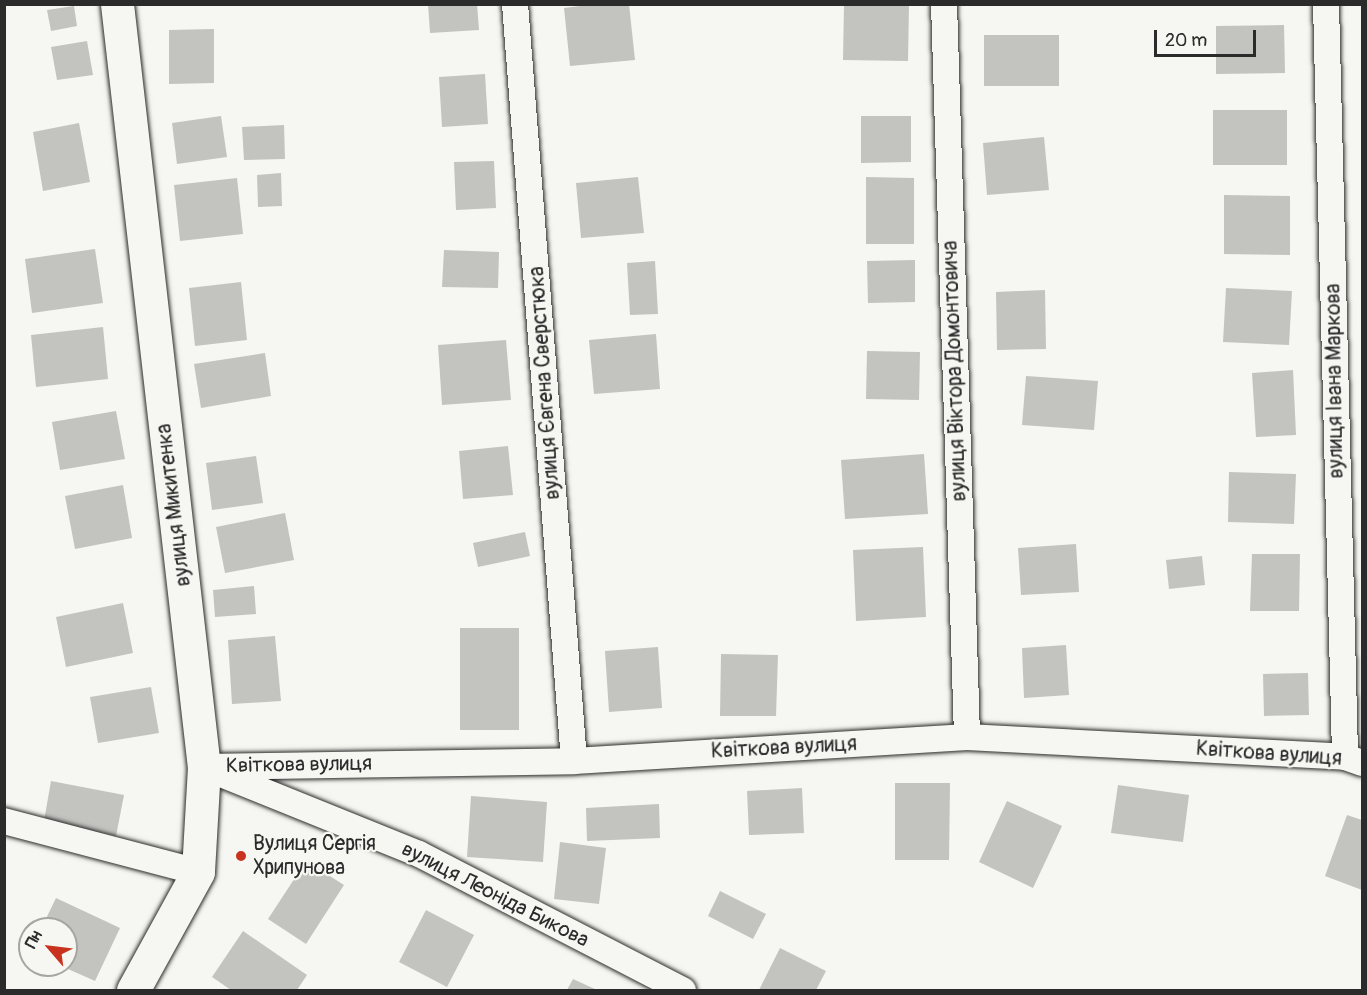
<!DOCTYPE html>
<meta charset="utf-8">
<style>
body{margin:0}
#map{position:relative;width:1367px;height:995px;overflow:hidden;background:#f6f6f2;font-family:Pangolin,sans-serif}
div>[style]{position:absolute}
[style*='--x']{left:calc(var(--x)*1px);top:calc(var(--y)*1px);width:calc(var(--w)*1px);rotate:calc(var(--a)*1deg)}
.building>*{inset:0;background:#c3c3c0}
.roads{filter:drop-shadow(0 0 2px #2b2b2b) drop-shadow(0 0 2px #2b2b2b)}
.minor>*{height:26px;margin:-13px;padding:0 13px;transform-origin:13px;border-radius:13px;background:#f6f6f2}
.tertiary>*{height:33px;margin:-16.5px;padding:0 16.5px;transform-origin:16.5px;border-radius:16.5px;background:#f6f6f2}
.dots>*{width:16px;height:16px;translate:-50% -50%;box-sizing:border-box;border:3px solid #f6f6f2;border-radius:50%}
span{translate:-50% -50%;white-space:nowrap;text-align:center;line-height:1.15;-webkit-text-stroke:4.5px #f6f6f2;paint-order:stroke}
.street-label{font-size:21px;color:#2b2b2b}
.poi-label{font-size:21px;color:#2b2b2b}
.left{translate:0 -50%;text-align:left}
.frame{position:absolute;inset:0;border:6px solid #2b2b2b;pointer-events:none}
.north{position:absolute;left:18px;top:917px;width:60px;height:60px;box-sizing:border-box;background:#f6f6f2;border:2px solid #a5a5a2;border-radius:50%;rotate:298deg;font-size:16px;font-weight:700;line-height:24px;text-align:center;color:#2b2b2b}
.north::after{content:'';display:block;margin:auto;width:21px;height:27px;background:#c8321e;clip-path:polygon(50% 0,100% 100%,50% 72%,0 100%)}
.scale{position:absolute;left:1154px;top:30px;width:102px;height:27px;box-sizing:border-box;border:3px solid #2b2b2b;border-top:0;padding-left:8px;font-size:18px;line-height:21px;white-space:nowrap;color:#2b2b2b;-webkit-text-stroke:4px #f6f6f2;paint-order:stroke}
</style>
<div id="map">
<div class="building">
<div style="clip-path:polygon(428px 4px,477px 4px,479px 30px,430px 33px)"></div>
<div style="clip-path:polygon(596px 4px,629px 4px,635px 60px,570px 66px,564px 8px)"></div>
<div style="clip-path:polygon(844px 4px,909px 5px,908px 61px,843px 60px)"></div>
<div style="clip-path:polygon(74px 6px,77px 26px,51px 31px,47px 10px)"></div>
<div style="clip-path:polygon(1284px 25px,1285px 73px,1216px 74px,1216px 26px)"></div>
<div style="clip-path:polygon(214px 29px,214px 83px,169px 84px,169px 30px)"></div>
<div style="clip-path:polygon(984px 35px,1059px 35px,1059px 86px,984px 86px)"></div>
<div style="clip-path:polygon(87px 41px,93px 75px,57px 80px,51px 47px)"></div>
<div style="clip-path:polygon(485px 74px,488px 124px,442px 127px,439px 77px)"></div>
<div style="clip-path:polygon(1213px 110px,1287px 110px,1287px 165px,1213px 165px)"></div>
<div style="clip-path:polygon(221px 116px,227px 157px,177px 164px,172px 123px)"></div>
<div style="clip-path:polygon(861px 116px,911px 116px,911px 162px,861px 163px)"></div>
<div style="clip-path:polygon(79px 123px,90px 182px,43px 191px,33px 132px)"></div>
<div style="clip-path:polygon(284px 125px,285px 159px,244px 160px,242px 127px)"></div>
<div style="clip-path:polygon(1044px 137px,1049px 190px,987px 195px,983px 143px)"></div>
<div style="clip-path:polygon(494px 161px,496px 208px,456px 210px,454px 162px)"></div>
<div style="clip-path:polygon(281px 173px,282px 206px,258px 207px,257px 175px)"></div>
<div style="clip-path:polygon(638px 177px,644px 233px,581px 238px,576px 183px)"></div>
<div style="clip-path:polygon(866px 177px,914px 178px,914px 244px,866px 244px)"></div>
<div style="clip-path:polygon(237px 178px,243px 234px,180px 241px,174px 185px)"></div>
<div style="clip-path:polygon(1224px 195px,1290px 196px,1290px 255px,1224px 254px)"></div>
<div style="clip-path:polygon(95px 249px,103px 303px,32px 313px,25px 259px)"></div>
<div style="clip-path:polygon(444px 250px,499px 252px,498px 288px,442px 287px)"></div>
<div style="clip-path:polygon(915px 260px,915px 302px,868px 303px,867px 261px)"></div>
<div style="clip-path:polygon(655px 261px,658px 314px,630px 315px,627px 263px)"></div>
<div style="clip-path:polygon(241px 282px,247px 340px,195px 346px,189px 288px)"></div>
<div style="clip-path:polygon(1226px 288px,1292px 291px,1289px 345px,1223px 342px)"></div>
<div style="clip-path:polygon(1045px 290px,1046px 349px,997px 350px,996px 292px)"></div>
<div style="clip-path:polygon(103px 327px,108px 379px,36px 387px,31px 335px)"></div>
<div style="clip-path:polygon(656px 334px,660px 389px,594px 394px,589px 340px)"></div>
<div style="clip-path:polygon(506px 340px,511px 400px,442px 405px,438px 345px)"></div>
<div style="clip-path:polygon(867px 351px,920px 352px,919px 400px,866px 399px)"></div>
<div style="clip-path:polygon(265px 353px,271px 396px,201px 408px,194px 364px)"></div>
<div style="clip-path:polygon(1293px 370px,1296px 435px,1256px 437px,1252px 373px)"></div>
<div style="clip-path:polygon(1026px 376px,1098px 381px,1094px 430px,1022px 425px)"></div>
<div style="clip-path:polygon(116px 411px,125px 459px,60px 470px,52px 422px)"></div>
<div style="clip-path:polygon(508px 446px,513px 495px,463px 499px,459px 451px)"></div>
<div style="clip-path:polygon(924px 454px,928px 514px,845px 519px,841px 460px)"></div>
<div style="clip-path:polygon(256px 456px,263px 503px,212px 510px,206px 463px)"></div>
<div style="clip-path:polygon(1229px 472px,1296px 474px,1294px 524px,1228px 522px)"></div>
<div style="clip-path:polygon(123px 485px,132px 538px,75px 549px,65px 496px)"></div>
<div style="clip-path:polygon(285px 513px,294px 560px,225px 573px,216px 527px)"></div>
<div style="clip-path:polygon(525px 532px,530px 556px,478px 567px,473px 543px)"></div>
<div style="clip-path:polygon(1076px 544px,1079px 592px,1021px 595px,1018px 548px)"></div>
<div style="clip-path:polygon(923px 547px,926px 617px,856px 621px,853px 550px)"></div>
<div style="clip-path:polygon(1252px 554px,1300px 554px,1299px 611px,1250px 611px)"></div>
<div style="clip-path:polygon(1202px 556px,1205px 585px,1169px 589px,1166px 560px)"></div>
<div style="clip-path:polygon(254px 586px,256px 614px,215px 617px,213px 590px)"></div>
<div style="clip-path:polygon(123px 603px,133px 653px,66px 667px,56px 617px)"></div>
<div style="clip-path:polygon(460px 628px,519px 628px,519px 730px,460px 730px)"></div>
<div style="clip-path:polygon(275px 636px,281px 701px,232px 704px,228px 640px)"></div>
<div style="clip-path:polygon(1066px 645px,1069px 695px,1024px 698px,1022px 648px)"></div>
<div style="clip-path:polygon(658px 647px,662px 708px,609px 712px,605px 651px)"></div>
<div style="clip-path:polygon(721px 654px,778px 655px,776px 716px,720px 716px)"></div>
<div style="clip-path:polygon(1308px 673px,1309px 715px,1264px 716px,1263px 674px)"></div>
<div style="clip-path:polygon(151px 687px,159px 733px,98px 743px,90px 697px)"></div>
<div style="clip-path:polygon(51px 781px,124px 795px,116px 836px,44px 821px)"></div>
<div style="clip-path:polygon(895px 783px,950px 783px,949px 860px,895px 860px)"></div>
<div style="clip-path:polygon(1118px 785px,1189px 795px,1183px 842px,1111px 833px)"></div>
<div style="clip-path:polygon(802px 788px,804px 833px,749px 835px,747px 791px)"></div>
<div style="clip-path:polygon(471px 796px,547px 802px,543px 862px,467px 857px)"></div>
<div style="clip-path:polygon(1007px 801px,1062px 826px,1033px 888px,979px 862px)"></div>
<div style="clip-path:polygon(659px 804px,660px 838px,587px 841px,586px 808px)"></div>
<div style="clip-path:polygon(1347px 815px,1362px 820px,1362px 890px,1325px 876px)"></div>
<div style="clip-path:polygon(560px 842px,606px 848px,599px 904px,554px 899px)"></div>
<div style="clip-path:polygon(306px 861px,344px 885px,306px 944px,268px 919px)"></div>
<div style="clip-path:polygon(720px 891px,766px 914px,753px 939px,708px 916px)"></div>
<div style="clip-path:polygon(56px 898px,120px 928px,95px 981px,59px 965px,66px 965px,66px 929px,41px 929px)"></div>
<div style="clip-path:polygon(426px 910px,474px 935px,447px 987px,399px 962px)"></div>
<div style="clip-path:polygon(243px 931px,307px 975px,297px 990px,231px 990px,212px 977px)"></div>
<div style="clip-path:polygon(780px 948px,826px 971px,816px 990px,759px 990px)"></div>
<div style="clip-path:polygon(573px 979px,597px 990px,567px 990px)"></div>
</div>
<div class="roads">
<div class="minor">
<div style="--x:515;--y:4;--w:759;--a:85.54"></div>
<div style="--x:944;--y:4;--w:733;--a:88.2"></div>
<div style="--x:1326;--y:4;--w:753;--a:88.55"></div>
<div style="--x:204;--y:767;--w:370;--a:-0.9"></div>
<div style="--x:574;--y:761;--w:394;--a:-3.5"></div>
<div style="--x:967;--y:737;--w:379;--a:3"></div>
<div style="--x:1345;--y:757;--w:18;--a:19"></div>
<div style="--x:216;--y:772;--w:219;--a:22"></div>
<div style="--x:419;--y:854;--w:297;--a:27.3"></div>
<div style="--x:4;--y:821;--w:201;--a:14.7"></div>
</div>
<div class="tertiary">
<div style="--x:117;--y:4;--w:768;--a:83.5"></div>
<div style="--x:204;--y:767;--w:105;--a:93.3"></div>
<div style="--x:198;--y:872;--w:135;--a:118.8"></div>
</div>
</div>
<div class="dots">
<div style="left:241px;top:856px;background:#c8321e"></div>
</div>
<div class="street-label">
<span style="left:955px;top:371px;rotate:-92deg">вулиця Віктора Домонтовича</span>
<span style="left:1335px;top:381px;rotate:-91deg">вулиця Івана Маркова</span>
<span style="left:545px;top:383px;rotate:-94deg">вулиця Євгена Сверстюка</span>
<span style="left:174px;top:505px;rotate:-97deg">вулиця Микитенка</span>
<span style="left:784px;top:748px;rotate:-3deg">Квіткова вулиця</span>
<span style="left:1269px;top:754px;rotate:4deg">Квіткова вулиця</span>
<span style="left:299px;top:765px;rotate:-1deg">Квіткова вулиця</span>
<span style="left:495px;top:895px;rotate:27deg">вулиця Леоніда Бикова</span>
</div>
<div class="poi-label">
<span class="left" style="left:253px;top:856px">Вулиця Сергія<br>Хрипунова</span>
</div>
<div class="frame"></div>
<div class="north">Пн</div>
<div class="scale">20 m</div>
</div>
